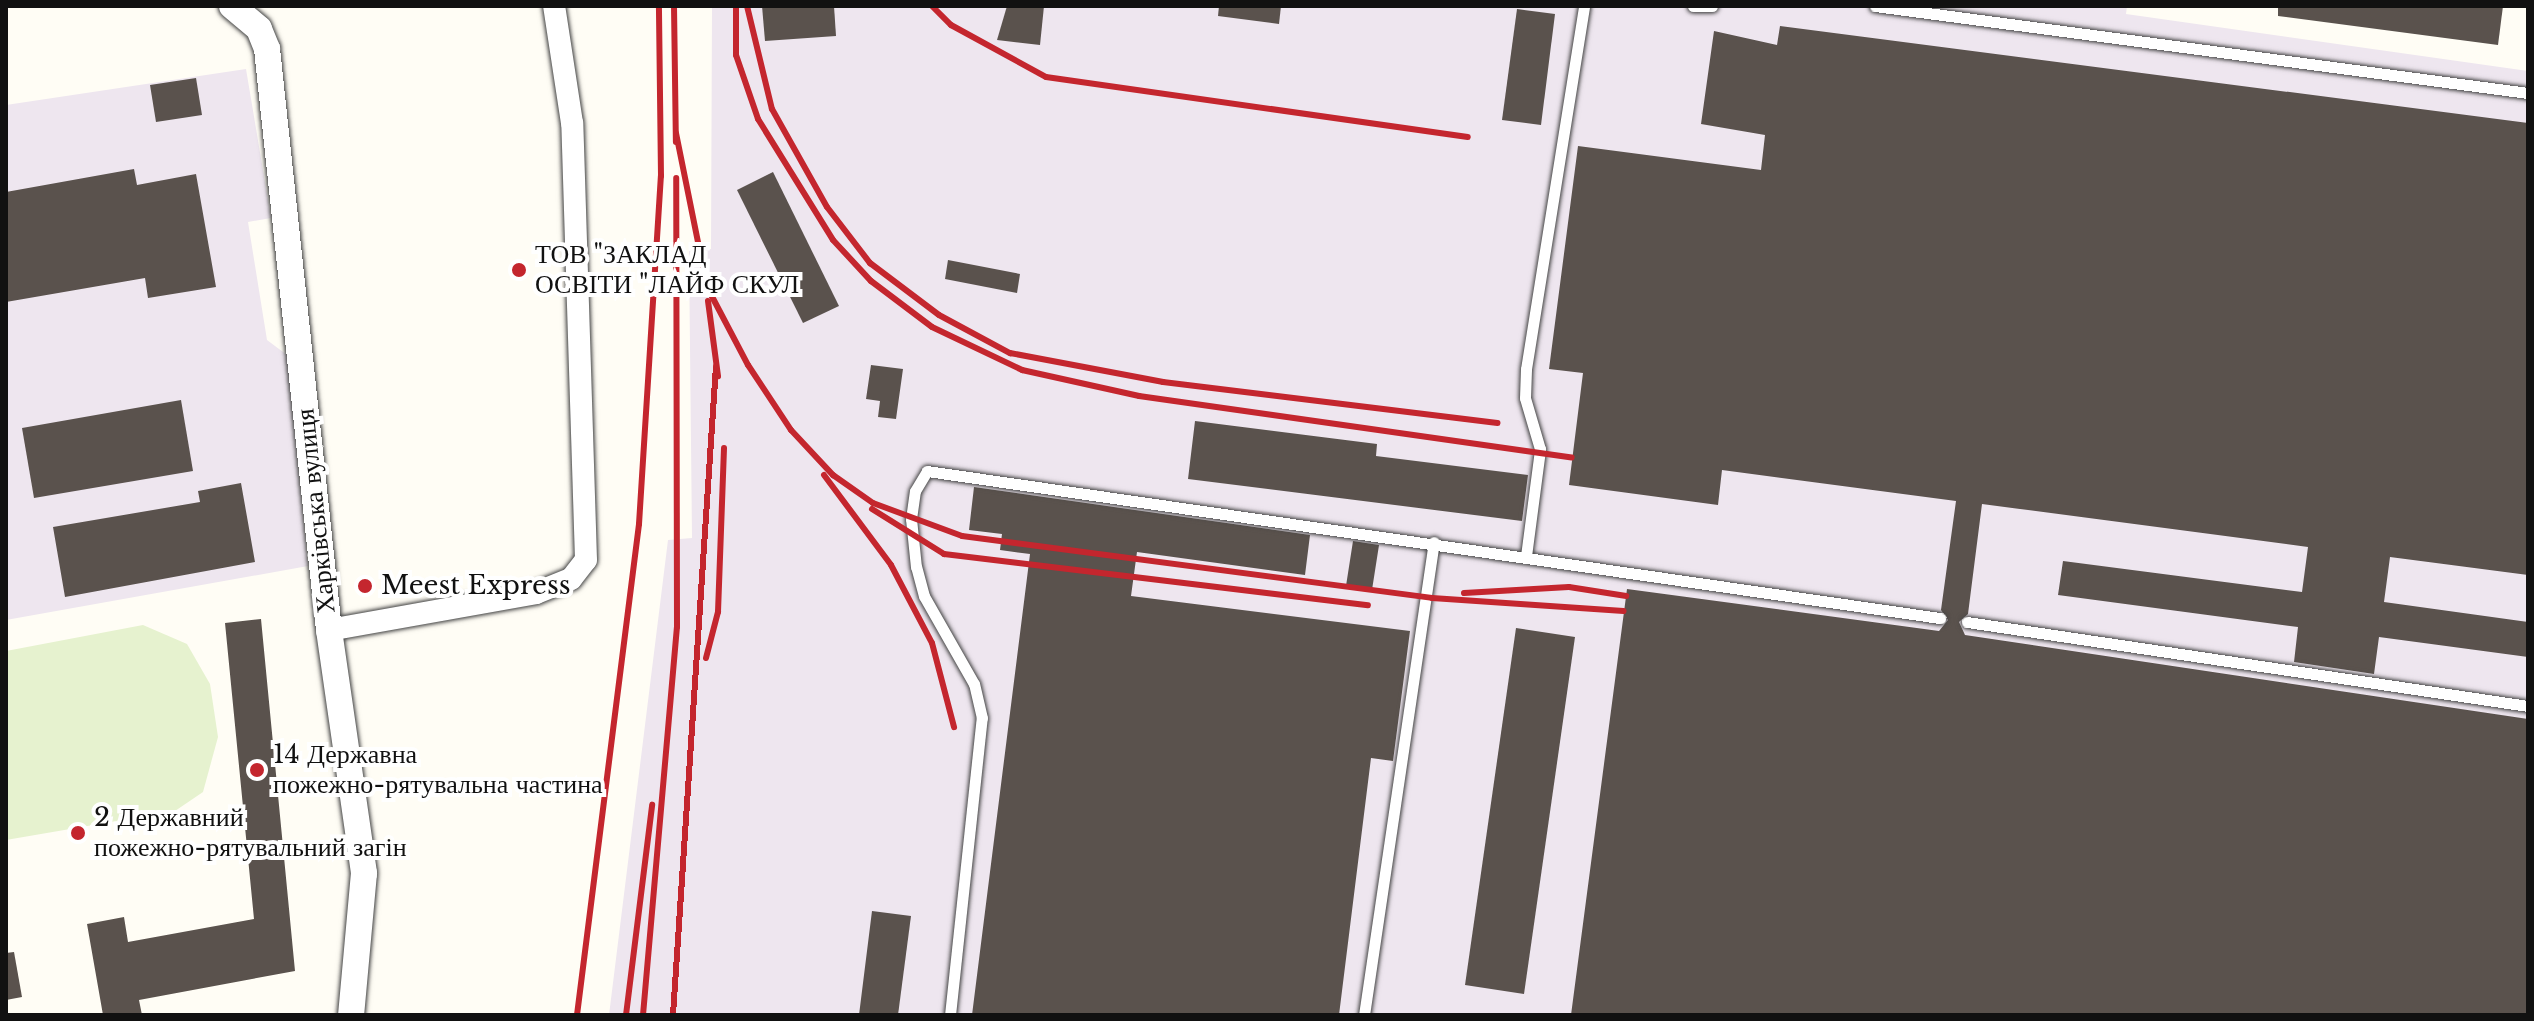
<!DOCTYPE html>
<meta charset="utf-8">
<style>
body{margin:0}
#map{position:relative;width:2534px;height:1021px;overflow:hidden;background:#fffdf5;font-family:"Libre Baskerville",serif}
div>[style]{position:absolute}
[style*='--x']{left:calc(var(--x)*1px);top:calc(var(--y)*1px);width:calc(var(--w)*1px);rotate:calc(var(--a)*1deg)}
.industrial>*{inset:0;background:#eee6ef}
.pitch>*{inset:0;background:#e6f2cf}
.building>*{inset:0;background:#5a524d}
.roads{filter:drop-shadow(0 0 2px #444) drop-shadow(0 0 2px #444)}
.service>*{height:11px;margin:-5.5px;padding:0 5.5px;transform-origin:5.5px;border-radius:5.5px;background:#fff}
.minor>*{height:22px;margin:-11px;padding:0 11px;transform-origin:11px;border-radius:11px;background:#fff}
.tertiary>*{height:26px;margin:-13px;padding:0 13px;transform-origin:13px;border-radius:13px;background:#fff}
.rail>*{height:6px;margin:-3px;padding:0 3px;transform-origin:3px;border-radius:3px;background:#c4262e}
.dots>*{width:22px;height:22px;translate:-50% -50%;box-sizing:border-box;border:4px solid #fff;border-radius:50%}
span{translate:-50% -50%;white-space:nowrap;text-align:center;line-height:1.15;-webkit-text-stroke:8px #fff;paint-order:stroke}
.poi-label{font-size:26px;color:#111}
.left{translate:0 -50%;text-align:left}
.street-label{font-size:26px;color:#111}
.frame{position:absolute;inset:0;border:8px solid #111;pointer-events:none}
</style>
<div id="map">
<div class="industrial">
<div style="clip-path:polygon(712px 6px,2127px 6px,2126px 14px,2528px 71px,2528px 1015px,609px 1015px,668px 540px,692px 538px,689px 251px,711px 249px)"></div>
<div style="clip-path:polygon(246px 69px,271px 218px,248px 222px,267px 340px,287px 355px,308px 566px,6px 620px,6px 105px)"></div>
</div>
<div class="pitch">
<div style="clip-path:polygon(143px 625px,187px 644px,210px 684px,218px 737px,203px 792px,175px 811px,6px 840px,6px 651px)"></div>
</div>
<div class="building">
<div style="clip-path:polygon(762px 6px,834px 6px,836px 36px,765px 41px)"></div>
<div style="clip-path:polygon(1007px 6px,1044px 6px,1040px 45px,997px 40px)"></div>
<div style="clip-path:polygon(1219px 6px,1281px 6px,1279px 24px,1218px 16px)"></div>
<div style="clip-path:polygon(2278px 6px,2503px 6px,2498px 45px,2278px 16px)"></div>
<div style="clip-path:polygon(1517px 9px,1555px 14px,1541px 125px,1502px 120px)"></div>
<div style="clip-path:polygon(1780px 26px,2528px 123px,2528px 575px,2390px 557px,2384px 602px,2528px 622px,2528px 657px,2379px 637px,2374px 674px,2294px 662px,2298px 627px,2058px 595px,2063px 561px,2302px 592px,2308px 547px,1982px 504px,1968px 614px,1959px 622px,1965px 635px,2528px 719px,2528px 1015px,1571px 1015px,1627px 589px,1939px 631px,1948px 620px,1941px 610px,1956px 501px,1722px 470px,1718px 505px,1569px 485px,1583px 373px,1549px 369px,1578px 146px,1761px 170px,1765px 135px,1701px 124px,1714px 31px,1777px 45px)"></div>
<div style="clip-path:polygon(196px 78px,202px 115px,156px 122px,150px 85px)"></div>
<div style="clip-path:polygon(134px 169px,137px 185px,196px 174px,216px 287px,148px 298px,145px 278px,6px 302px,6px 192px)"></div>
<div style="clip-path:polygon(773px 172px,839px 306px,803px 323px,737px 190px)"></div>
<div style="clip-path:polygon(948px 260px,1020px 274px,1017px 293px,945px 279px)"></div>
<div style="clip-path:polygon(871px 365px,903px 369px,896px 419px,878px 417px,880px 401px,866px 399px)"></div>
<div style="clip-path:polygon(181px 400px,193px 471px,34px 498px,22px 428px)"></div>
<div style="clip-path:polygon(1195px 421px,1377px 444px,1376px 456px,1528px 475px,1522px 521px,1188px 479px)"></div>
<div style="clip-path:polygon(241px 483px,255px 562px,65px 597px,53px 527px,200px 502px,198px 491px)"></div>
<div style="clip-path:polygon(974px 487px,1310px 535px,1305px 575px,1137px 552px,1131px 596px,1410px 631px,1393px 761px,1371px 758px,1339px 1015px,972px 1015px,1030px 554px,1000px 550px,1002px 534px,969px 530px)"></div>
<div style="clip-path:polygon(1353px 541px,1379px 545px,1372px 590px,1346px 586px)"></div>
<div style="clip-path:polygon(261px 619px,295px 971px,139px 1000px,142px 1015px,103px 1015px,87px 924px,124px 917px,128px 942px,254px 919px,225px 623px)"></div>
<div style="clip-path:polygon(1516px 628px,1575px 637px,1524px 994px,1465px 985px)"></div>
<div style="clip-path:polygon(872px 911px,911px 916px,898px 1015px,859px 1015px)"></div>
<div style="clip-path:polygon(14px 952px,22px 997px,6px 1000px,6px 953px)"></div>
</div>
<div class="roads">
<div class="service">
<div style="--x:1693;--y:6;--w:19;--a:0"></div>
<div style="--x:1875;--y:6;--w:659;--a:7.59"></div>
<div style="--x:1526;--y:556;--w:108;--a:-82.5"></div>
<div style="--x:1540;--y:449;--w:53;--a:-106.4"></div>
<div style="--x:1525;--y:398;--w:29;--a:-88"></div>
<div style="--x:1526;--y:369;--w:368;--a:-80.9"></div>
<div style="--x:1967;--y:622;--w:567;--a:8.52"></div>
<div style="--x:950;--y:1015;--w:299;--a:-83.9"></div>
<div style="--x:982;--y:718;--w:35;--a:-103"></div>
<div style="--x:974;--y:684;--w:101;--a:-119.6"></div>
<div style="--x:924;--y:596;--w:30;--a:-105"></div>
<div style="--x:916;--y:567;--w:48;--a:-95.9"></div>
<div style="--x:911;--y:519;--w:28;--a:-82"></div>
<div style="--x:915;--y:491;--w:23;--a:-59"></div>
<div style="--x:927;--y:471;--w:1024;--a:8.26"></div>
<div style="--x:1364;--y:1015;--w:478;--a:-81.6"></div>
</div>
<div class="minor">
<div style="--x:329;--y:630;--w:210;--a:-10.1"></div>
<div style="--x:536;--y:593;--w:38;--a:-22"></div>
<div style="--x:571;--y:579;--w:24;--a:-52"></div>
<div style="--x:586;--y:560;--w:437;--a:-91.8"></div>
<div style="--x:572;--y:123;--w:118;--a:-98.7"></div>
</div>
<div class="tertiary">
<div style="--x:232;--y:6;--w:35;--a:40"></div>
<div style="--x:259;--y:29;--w:22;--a:68"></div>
<div style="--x:267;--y:49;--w:584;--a:83.91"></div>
<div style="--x:329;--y:630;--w:246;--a:81.8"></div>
<div style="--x:364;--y:873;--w:143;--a:95.2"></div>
</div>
</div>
<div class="rail">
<div style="--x:674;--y:6;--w:136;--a:89.2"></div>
<div style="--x:736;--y:6;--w:49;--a:90"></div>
<div style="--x:736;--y:55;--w:68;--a:71"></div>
<div style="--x:758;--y:119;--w:142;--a:58.2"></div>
<div style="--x:833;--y:240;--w:56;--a:47.2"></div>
<div style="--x:871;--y:281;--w:76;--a:37"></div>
<div style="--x:932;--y:327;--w:100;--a:25.5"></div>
<div style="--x:1022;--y:370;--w:120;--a:12.5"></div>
<div style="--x:1139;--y:396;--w:437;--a:8.1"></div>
<div style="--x:747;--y:6;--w:106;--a:76.4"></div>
<div style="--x:772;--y:109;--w:112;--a:60.7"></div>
<div style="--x:827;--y:207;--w:71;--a:52.5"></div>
<div style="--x:870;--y:263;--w:86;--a:37"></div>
<div style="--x:939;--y:315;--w:81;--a:28.2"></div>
<div style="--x:1010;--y:353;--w:156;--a:10.7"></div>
<div style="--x:1163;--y:382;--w:337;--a:7"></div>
<div style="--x:932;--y:6;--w:27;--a:45"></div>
<div style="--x:951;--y:25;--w:108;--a:28.7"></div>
<div style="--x:1046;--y:77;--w:426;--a:8.1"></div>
<div style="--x:676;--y:133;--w:157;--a:78.6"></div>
<div style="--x:707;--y:287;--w:88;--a:62.3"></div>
<div style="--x:748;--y:365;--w:78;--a:56.5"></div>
<div style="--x:791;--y:430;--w:62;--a:47"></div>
<div style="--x:833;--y:475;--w:49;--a:35"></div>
<div style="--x:873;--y:503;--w:95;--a:20.3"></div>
<div style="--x:962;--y:536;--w:474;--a:7.5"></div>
<div style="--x:1432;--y:598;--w:192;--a:3.9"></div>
<div style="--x:708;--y:301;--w:76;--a:82.4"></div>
<div style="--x:824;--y:475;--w:112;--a:53.3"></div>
<div style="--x:891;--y:565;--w:88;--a:62.3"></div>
<div style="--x:932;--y:643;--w:87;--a:75.3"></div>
<div style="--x:872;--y:509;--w:85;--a:32"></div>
<div style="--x:944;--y:554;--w:427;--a:6.9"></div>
<div style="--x:1464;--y:593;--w:105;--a:-3.3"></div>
<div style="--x:1569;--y:587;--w:58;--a:9"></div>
<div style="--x:706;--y:658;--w:48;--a:-75.4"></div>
<div style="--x:718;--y:612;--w:164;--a:-87.9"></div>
<div style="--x:577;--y:1015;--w:495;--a:-82.8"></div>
<div style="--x:639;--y:524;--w:349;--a:-86.4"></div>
<div style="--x:661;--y:176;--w:170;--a:-90.7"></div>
<div style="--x:626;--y:1015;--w:212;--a:-82.9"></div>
<div style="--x:643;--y:1015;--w:389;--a:-85"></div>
<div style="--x:677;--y:627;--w:449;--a:-90.1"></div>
<div style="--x:673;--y:1015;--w:650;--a:-86.21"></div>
</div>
<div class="dots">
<div style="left:519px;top:270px;background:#c4262e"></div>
<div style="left:365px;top:586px;background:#c4262e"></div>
<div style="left:257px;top:770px;background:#c4262e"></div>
<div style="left:78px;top:833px;background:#c4262e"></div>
</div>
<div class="poi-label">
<span class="left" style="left:535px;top:270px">ТОВ "ЗАКЛАД<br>ОСВІТИ "ЛАЙФ СКУЛ</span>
<span class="left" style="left:381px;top:586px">Meest Express</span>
<span class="left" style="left:273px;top:770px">14 Державна<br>пожежно-рятувальна частина</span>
<span class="left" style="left:94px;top:833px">2 Державний<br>пожежно-рятувальний загін</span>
</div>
<div class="street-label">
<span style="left:316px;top:511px;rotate:-96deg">Харківська вулиця</span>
</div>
<div class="frame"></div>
</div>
